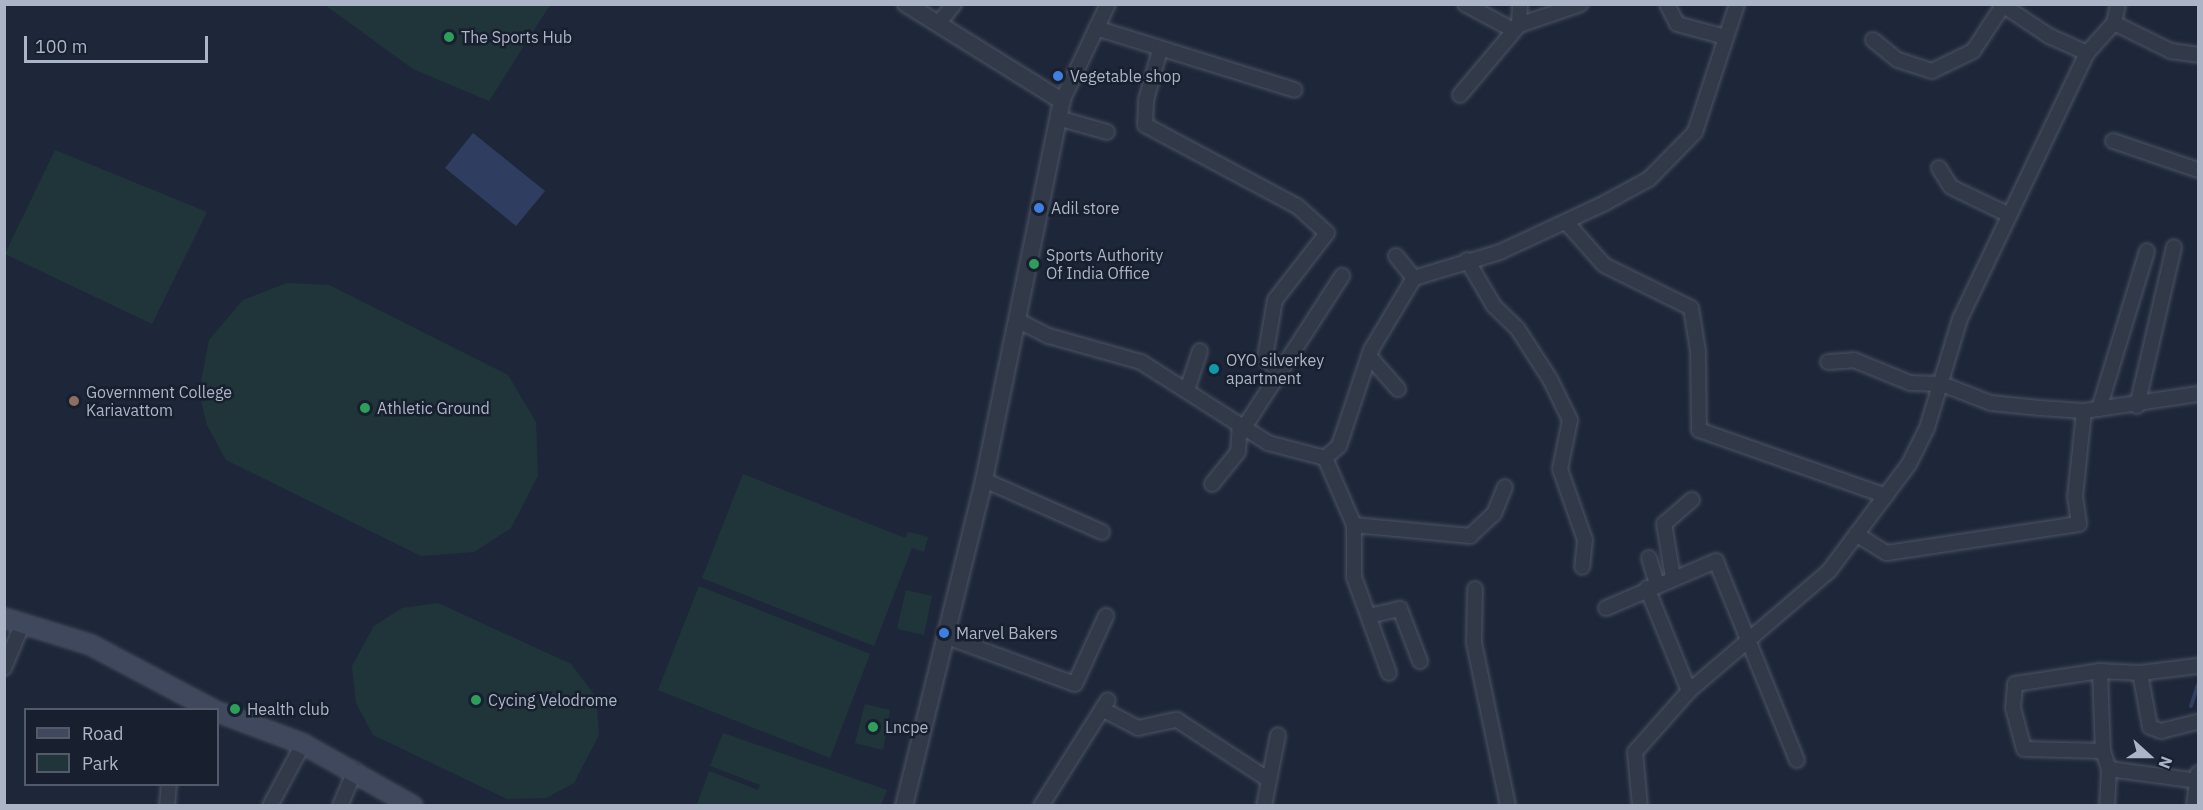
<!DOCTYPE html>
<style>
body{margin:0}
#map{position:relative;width:2203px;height:810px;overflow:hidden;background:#1e2739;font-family:"IBM Plex Sans",sans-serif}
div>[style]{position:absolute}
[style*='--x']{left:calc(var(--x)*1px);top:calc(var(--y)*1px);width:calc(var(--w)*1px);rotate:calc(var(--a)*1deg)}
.green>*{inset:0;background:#20353a}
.water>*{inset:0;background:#2f3e60}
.stream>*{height:4px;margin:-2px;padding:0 2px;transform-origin:2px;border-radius:2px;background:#2f3e60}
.roads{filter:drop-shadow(0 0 2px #4d5465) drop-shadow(0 0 2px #4d5465)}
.minor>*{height:14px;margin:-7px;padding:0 7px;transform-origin:7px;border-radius:7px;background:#323a4a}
.tertiary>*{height:16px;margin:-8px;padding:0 8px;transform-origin:8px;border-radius:8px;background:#323a4a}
.secondary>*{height:18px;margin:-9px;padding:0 9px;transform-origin:9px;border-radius:9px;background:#40485d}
.dots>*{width:16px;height:16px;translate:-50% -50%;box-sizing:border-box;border:3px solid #181f2e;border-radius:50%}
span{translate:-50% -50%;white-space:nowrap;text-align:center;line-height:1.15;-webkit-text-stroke:5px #181f2e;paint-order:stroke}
.poi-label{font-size:16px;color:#acb4c7}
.left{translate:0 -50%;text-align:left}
.frame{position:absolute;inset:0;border:6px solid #acb4c7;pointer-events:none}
.legend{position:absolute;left:24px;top:708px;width:195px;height:78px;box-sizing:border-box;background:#181f2e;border:2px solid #535b6b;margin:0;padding:8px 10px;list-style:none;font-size:18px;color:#acb4c7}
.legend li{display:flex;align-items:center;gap:12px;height:30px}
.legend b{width:30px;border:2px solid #535b6b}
.north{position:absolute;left:2119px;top:726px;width:60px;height:60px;-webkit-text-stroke:4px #181f2e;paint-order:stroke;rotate:111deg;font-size:16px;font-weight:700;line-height:24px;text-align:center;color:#acb4c7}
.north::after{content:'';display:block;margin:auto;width:21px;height:27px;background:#acb4c7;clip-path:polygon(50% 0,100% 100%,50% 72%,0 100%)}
.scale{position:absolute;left:24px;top:36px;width:184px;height:27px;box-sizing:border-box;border:3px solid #acb4c7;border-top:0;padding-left:8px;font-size:18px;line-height:21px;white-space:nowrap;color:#acb4c7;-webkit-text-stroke:4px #181f2e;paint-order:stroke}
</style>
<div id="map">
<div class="green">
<div style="clip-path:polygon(325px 5px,550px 4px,550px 5px,489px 101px,413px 69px)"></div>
<div style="clip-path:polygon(55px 150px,207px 212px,152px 324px,5px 254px)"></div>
<div style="clip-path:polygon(287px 283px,329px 285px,508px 375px,536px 422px,538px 476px,511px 528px,474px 552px,421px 556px,226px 460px,207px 425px,199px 393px,209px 340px,243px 300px)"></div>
<div style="clip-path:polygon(743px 474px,905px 538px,908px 532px,928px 537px,924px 552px,912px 548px,874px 646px,702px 578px)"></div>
<div style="clip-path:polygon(699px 586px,870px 654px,830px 758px,658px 690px)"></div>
<div style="clip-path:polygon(906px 590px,932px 596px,924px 635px,897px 629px)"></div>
<div style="clip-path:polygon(438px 603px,571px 664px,596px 697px,599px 735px,574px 783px,546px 798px,507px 799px,373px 735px,356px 703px,352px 666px,374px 626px,402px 608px)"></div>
<div style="clip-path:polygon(865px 704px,890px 710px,883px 750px,855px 743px)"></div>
<div style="clip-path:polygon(723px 733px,887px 790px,881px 805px,697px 804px,709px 771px,758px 790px,760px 785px,710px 766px)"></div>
</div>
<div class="water">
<div style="clip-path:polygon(473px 133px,545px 191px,516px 226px,445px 168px)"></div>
</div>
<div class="stream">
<div style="--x:2191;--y:706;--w:22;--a:-72"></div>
</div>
<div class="roads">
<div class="minor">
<div style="--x:1465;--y:4;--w:55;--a:28.4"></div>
<div style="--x:1667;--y:4;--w:22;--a:63"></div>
<div style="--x:1677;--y:24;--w:50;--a:15.2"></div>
<div style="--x:2001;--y:4;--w:58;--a:33.7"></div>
<div style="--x:2049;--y:36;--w:42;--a:24.1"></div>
<div style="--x:2114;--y:23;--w:19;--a:-78"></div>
<div style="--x:938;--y:24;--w:26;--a:-51"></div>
<div style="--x:1519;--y:25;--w:21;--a:-87"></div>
<div style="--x:1096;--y:28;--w:208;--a:17.3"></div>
<div style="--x:1873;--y:40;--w:32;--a:39"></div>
<div style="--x:1898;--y:60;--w:36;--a:18"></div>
<div style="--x:1932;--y:71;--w:46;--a:-26"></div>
<div style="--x:1973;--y:51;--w:56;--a:-56.6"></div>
<div style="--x:1160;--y:50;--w:52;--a:105.6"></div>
<div style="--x:1146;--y:100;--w:25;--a:92"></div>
<div style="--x:1145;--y:125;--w:172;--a:28.1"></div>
<div style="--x:1297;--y:206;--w:40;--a:42"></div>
<div style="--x:1327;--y:233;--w:85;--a:127.8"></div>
<div style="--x:1275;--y:300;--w:59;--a:99.8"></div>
<div style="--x:1265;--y:358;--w:18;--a:43"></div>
<div style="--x:1460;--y:95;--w:92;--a:-49.9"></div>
<div style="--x:1519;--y:25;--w:65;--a:-18.7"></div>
<div style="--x:1062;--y:101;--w:107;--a:-64.6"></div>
<div style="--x:1058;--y:118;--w:51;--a:15.9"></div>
<div style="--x:2113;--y:141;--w:90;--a:18.8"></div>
<div style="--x:1939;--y:168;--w:22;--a:58"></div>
<div style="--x:1951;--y:187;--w:62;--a:25.7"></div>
<div style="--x:1566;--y:222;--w:57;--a:48.5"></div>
<div style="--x:1604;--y:265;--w:97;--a:26.3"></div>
<div style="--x:1691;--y:308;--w:44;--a:80.8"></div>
<div style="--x:1698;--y:351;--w:79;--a:89.3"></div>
<div style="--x:1699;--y:430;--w:198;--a:19.4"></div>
<div style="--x:1396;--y:256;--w:28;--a:51"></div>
<div style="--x:1467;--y:260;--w:53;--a:59.6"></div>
<div style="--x:1494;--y:306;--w:32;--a:44"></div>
<div style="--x:1517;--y:328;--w:61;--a:57.1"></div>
<div style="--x:1550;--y:379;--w:46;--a:64"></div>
<div style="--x:1570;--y:420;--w:50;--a:101.5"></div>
<div style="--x:1560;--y:469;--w:75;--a:70.6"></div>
<div style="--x:1585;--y:540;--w:27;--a:96"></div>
<div style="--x:1019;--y:321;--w:34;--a:27"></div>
<div style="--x:1049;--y:336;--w:96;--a:15.8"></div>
<div style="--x:1141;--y:362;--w:151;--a:32.5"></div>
<div style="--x:1268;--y:443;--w:59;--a:14.7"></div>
<div style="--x:1325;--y:458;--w:18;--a:-41"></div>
<div style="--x:1339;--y:446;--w:101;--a:-71.6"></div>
<div style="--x:1371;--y:350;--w:84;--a:-59.2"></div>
<div style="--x:1414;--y:278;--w:90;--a:-16.8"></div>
<div style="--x:1500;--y:252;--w:114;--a:-25"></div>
<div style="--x:1603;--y:204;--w:52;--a:-28.5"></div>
<div style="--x:1649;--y:179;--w:66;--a:-45.6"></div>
<div style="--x:1695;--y:132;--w:135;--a:-71.8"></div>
<div style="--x:1369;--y:356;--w:44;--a:48.7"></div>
<div style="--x:1828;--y:362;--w:26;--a:-4"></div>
<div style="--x:1854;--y:360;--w:61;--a:22.3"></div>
<div style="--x:1910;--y:383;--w:32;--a:2"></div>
<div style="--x:1942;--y:384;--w:53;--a:21.2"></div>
<div style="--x:1991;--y:403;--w:49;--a:5.8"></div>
<div style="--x:2040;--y:408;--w:44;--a:3.9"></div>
<div style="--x:2084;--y:411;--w:115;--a:-8.5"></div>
<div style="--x:1187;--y:390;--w:41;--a:-71.6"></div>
<div style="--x:2137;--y:406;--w:163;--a:-76.9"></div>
<div style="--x:2099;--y:409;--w:165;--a:-73.1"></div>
<div style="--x:1245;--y:426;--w:179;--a:-57.1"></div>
<div style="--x:1325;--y:458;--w:73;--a:66.6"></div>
<div style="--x:1354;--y:525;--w:52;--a:90"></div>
<div style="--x:1354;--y:577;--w:102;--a:70"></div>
<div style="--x:984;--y:480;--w:129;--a:23.8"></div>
<div style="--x:1212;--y:484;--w:41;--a:-50.9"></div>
<div style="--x:1238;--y:452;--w:27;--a:-86"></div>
<div style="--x:1354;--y:525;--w:117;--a:5.4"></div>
<div style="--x:1470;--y:536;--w:33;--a:-43"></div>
<div style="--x:1494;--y:514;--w:29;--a:-68"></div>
<div style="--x:1856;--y:534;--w:36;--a:32"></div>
<div style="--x:1887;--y:553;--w:194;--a:-8.6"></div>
<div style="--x:2079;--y:524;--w:27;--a:-98"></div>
<div style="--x:2075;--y:497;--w:86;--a:-84"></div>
<div style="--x:1649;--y:558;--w:27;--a:73"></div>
<div style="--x:1673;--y:577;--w:54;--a:-99.6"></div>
<div style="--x:1664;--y:524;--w:37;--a:-41"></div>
<div style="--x:1647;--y:588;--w:111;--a:67.8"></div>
<div style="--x:1475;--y:589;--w:54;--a:91.1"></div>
<div style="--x:1474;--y:643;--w:167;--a:78.2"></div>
<div style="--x:1606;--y:608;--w:120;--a:-23.1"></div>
<div style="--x:1716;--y:561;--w:215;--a:67.9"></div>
<div style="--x:1369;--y:616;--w:32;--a:-13"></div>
<div style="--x:1400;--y:609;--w:56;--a:69"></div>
<div style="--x:947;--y:637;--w:136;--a:20.2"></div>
<div style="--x:1075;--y:684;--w:75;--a:-65.5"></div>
<div style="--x:4;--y:668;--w:47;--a:-67.3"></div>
<div style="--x:2100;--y:671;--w:80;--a:87.9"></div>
<div style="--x:2103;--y:751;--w:19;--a:72"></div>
<div style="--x:2109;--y:769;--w:37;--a:93"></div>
<div style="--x:2140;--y:673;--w:58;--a:-6.9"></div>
<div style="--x:1102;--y:709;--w:41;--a:27.8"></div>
<div style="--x:1138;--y:728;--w:40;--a:-12"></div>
<div style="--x:1177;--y:720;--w:110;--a:33.1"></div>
<div style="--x:2103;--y:751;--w:79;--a:-178.5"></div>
<div style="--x:2024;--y:749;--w:42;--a:-105"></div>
<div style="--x:2013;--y:708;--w:24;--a:-85"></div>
<div style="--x:2015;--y:684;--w:86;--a:-8.7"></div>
<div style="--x:2100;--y:671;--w:40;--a:2.9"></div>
<div style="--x:2140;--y:673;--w:55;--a:79.5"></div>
<div style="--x:2150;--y:727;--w:12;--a:20"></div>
<div style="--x:2161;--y:731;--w:38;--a:-14"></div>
<div style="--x:2109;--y:769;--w:90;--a:7.7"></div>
<div style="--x:167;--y:806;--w:22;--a:-85"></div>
<div style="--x:270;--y:806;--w:70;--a:-62"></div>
<div style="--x:340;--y:806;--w:39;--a:-67"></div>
<div style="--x:1041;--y:806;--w:125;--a:-57.7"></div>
<div style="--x:1264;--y:806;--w:72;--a:-78.8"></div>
<div style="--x:1640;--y:806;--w:54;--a:-95.3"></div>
<div style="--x:1635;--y:752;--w:81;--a:-48.5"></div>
<div style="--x:1689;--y:691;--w:184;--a:-40.6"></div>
<div style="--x:1829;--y:571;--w:134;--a:-53.2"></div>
<div style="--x:1909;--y:464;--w:40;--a:-63.4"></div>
<div style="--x:1927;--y:428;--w:114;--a:-73.2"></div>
<div style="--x:1960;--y:319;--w:295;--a:-64.5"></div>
<div style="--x:2087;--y:53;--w:40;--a:-48"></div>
<div style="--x:2114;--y:23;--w:64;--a:26.2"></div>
<div style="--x:2171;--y:51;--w:27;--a:8"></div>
<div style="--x:2194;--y:806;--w:33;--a:-83"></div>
</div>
<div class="tertiary">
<div style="--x:904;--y:806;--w:336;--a:-76.2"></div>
<div style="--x:984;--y:480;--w:387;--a:-78.4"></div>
<div style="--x:1062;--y:101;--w:184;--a:-148.1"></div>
</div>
<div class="secondary">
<div style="--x:4;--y:618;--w:91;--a:17.2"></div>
<div style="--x:91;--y:645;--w:138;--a:28"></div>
<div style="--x:218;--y:712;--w:91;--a:20.6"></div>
<div style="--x:303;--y:744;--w:126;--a:29.4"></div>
</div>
</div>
<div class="dots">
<div style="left:449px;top:37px;background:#2e9e5b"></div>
<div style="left:1058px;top:76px;background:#3f7fe0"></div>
<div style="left:1039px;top:208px;background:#3f7fe0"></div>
<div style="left:1034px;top:264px;background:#2e9e5b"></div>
<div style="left:1214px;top:369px;background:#0f9aa8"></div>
<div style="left:74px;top:401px;background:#8d6e63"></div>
<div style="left:365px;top:408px;background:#2e9e5b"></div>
<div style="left:944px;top:633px;background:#3f7fe0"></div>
<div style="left:476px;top:700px;background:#2e9e5b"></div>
<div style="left:235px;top:709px;background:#2e9e5b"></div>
<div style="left:873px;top:727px;background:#2e9e5b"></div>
</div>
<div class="poi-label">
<span class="left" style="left:461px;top:37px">The Sports Hub</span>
<span class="left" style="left:1070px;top:76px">Vegetable shop</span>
<span class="left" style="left:1051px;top:208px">Adil store</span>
<span class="left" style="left:1046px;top:264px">Sports Authority<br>Of India Office</span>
<span class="left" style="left:1226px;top:369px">OYO silverkey<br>apartment</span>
<span class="left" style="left:86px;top:401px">Government College<br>Kariavattom</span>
<span class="left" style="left:377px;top:408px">Athletic Ground</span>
<span class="left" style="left:956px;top:633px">Marvel Bakers</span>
<span class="left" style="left:488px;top:700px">Cycing Velodrome</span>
<span class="left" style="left:247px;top:709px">Health club</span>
<span class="left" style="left:885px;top:727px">Lncpe</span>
</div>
<div class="frame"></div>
<ul class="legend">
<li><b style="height:8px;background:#40485d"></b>Road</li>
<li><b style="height:16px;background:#20353a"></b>Park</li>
</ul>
<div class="north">N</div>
<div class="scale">100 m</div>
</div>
